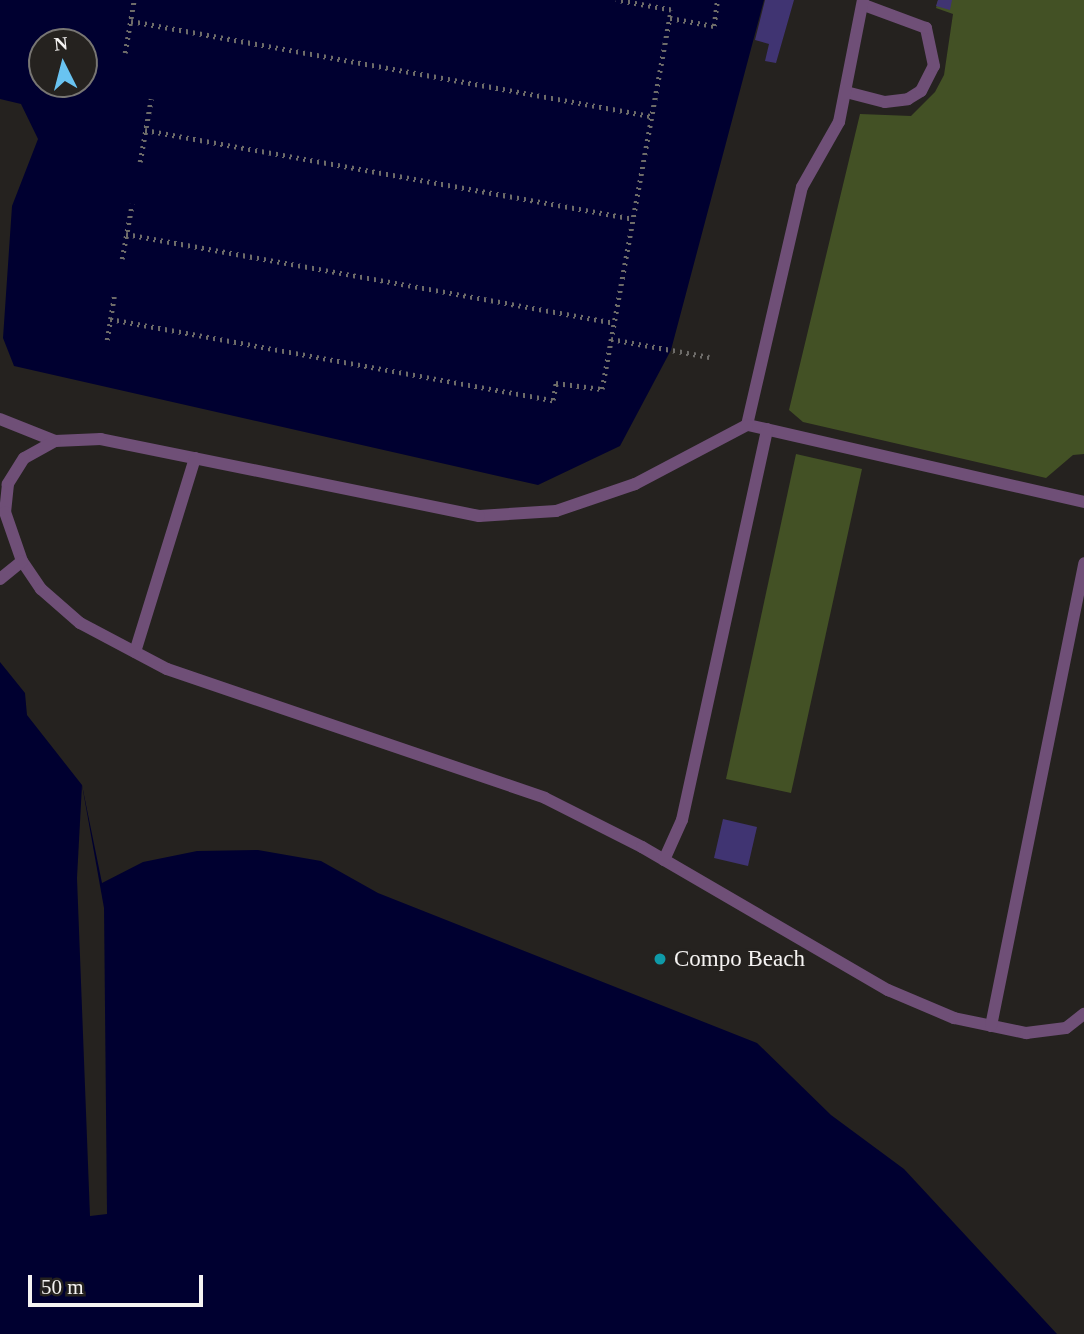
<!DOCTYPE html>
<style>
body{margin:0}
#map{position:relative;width:1084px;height:1334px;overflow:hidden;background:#25221f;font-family:Georgia,serif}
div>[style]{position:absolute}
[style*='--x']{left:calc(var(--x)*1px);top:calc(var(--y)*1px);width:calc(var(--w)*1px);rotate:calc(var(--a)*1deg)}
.green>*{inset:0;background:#435125}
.water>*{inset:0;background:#000030}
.pier>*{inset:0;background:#25221f}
.building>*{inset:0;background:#403472}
.path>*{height:4.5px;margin-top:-2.25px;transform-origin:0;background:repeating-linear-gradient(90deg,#6e6c69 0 2px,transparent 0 7px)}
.service>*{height:12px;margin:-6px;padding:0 6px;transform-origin:6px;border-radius:6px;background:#6f4f77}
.dots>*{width:19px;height:19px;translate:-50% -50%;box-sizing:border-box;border:4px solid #25221f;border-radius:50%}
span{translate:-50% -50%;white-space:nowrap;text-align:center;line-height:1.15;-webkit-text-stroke:5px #25221f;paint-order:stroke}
.poi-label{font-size:23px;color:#f5f3f2}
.left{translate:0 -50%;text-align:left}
.north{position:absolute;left:28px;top:28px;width:70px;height:70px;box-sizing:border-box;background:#25221f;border:2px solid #787673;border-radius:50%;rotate:354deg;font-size:19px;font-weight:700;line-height:28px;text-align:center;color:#f5f3f2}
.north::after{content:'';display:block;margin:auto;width:24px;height:32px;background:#69c3f1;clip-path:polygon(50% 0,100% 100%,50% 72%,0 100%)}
.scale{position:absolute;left:28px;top:1275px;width:175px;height:32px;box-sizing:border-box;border:4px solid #f5f3f2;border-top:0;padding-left:9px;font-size:21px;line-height:24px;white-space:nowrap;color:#f5f3f2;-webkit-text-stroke:5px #25221f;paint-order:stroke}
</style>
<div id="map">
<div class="green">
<div style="clip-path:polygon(938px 0,1084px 0,1084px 454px,1073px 455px,1046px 478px,803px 422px,789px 410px,860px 114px,911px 116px,935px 92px,944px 75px,953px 14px,936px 8px)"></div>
<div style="clip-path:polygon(796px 454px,862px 469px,791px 793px,726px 779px)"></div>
</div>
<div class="water">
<div style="clip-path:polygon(evenodd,0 0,764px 0,671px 350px,620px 446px,538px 485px,14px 366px,3px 338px,12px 206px,38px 139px,21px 104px,0 99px,0 0,42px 42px,84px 42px,84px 84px,42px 84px,42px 42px)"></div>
<div style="clip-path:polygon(0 662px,25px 693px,27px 715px,82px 785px,102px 883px,143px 862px,197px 851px,258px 850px,321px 861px,378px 893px,757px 1043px,831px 1115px,904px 1169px,1057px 1334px,0 1334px)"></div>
</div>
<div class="pier">
<div style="clip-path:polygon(82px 785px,104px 908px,107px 1214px,90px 1216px,77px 878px)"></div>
</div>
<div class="building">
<div style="clip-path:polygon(765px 0,794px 0,776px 63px,765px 61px,769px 44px,755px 40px)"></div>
<div style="clip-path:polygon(938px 0,952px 0,950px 10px,936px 6px)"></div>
<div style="clip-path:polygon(723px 819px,757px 827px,748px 866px,714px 858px)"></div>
</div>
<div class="path">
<div style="--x:670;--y:18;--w:45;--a:10.3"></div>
<div style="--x:714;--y:26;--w:26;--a:-83"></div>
<div style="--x:131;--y:21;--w:528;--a:10.37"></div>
<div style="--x:125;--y:53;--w:54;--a:-80.4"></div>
<div style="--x:145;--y:130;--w:496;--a:10.3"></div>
<div style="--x:140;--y:162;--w:64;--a:-80.1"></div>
<div style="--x:126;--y:234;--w:496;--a:10.3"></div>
<div style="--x:122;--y:259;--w:56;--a:-79.7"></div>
<div style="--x:110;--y:319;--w:450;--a:10.4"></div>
<div style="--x:553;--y:400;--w:17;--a:-80"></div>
<div style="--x:556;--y:383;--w:46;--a:7.4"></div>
<div style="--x:602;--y:389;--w:385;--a:-79.7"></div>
<div style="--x:671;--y:10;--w:56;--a:-169.7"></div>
<div style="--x:611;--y:339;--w:100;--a:10.4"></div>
<div style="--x:107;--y:340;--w:44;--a:-80.8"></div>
</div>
<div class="service">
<div style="--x:846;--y:92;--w:40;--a:14.4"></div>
<div style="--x:885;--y:102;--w:23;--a:-7"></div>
<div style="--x:908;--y:99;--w:15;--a:-32"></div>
<div style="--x:921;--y:91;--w:28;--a:-63"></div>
<div style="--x:934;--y:66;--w:39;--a:-102"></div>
<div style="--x:926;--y:28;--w:63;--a:-159.6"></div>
<div style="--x:0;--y:419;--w:59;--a:21.8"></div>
<div style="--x:747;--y:425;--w:244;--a:-77"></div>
<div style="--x:802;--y:187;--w:75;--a:-60.4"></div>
<div style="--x:839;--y:122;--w:124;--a:-78.9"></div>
<div style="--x:1084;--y:502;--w:346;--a:-167.1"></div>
<div style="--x:747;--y:425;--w:127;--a:152.2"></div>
<div style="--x:635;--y:484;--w:83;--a:161.1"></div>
<div style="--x:556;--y:511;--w:77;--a:176.3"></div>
<div style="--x:479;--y:516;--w:386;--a:-168.5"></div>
<div style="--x:101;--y:439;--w:46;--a:177.5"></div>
<div style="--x:55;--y:441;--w:35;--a:151"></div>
<div style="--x:24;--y:458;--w:31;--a:122"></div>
<div style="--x:8;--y:484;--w:28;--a:96"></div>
<div style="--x:5;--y:512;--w:52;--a:70.9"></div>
<div style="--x:22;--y:561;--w:34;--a:56"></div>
<div style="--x:41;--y:589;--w:52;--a:41.1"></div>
<div style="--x:80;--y:623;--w:98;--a:27.9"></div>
<div style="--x:167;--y:669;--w:399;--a:18.8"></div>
<div style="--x:545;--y:798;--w:109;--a:26.8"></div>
<div style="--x:642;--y:847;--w:285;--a:30.2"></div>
<div style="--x:888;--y:990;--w:72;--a:23"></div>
<div style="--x:954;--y:1018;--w:74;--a:11.8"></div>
<div style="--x:1026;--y:1033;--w:40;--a:-7.1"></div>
<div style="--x:1066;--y:1028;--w:23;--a:-38"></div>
<div style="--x:0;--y:579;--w:28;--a:-39"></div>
<div style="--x:135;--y:652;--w:203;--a:-72.8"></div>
<div style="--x:664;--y:860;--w:44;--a:-65.8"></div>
<div style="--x:682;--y:820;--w:400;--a:-77.7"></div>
<div style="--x:991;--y:1026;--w:472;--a:-78.6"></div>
</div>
<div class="dots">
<div style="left:660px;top:959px;background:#0f9aa8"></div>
</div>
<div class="poi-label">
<span class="left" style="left:674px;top:959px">Compo Beach</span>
</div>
<div class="north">N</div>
<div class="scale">50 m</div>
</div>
